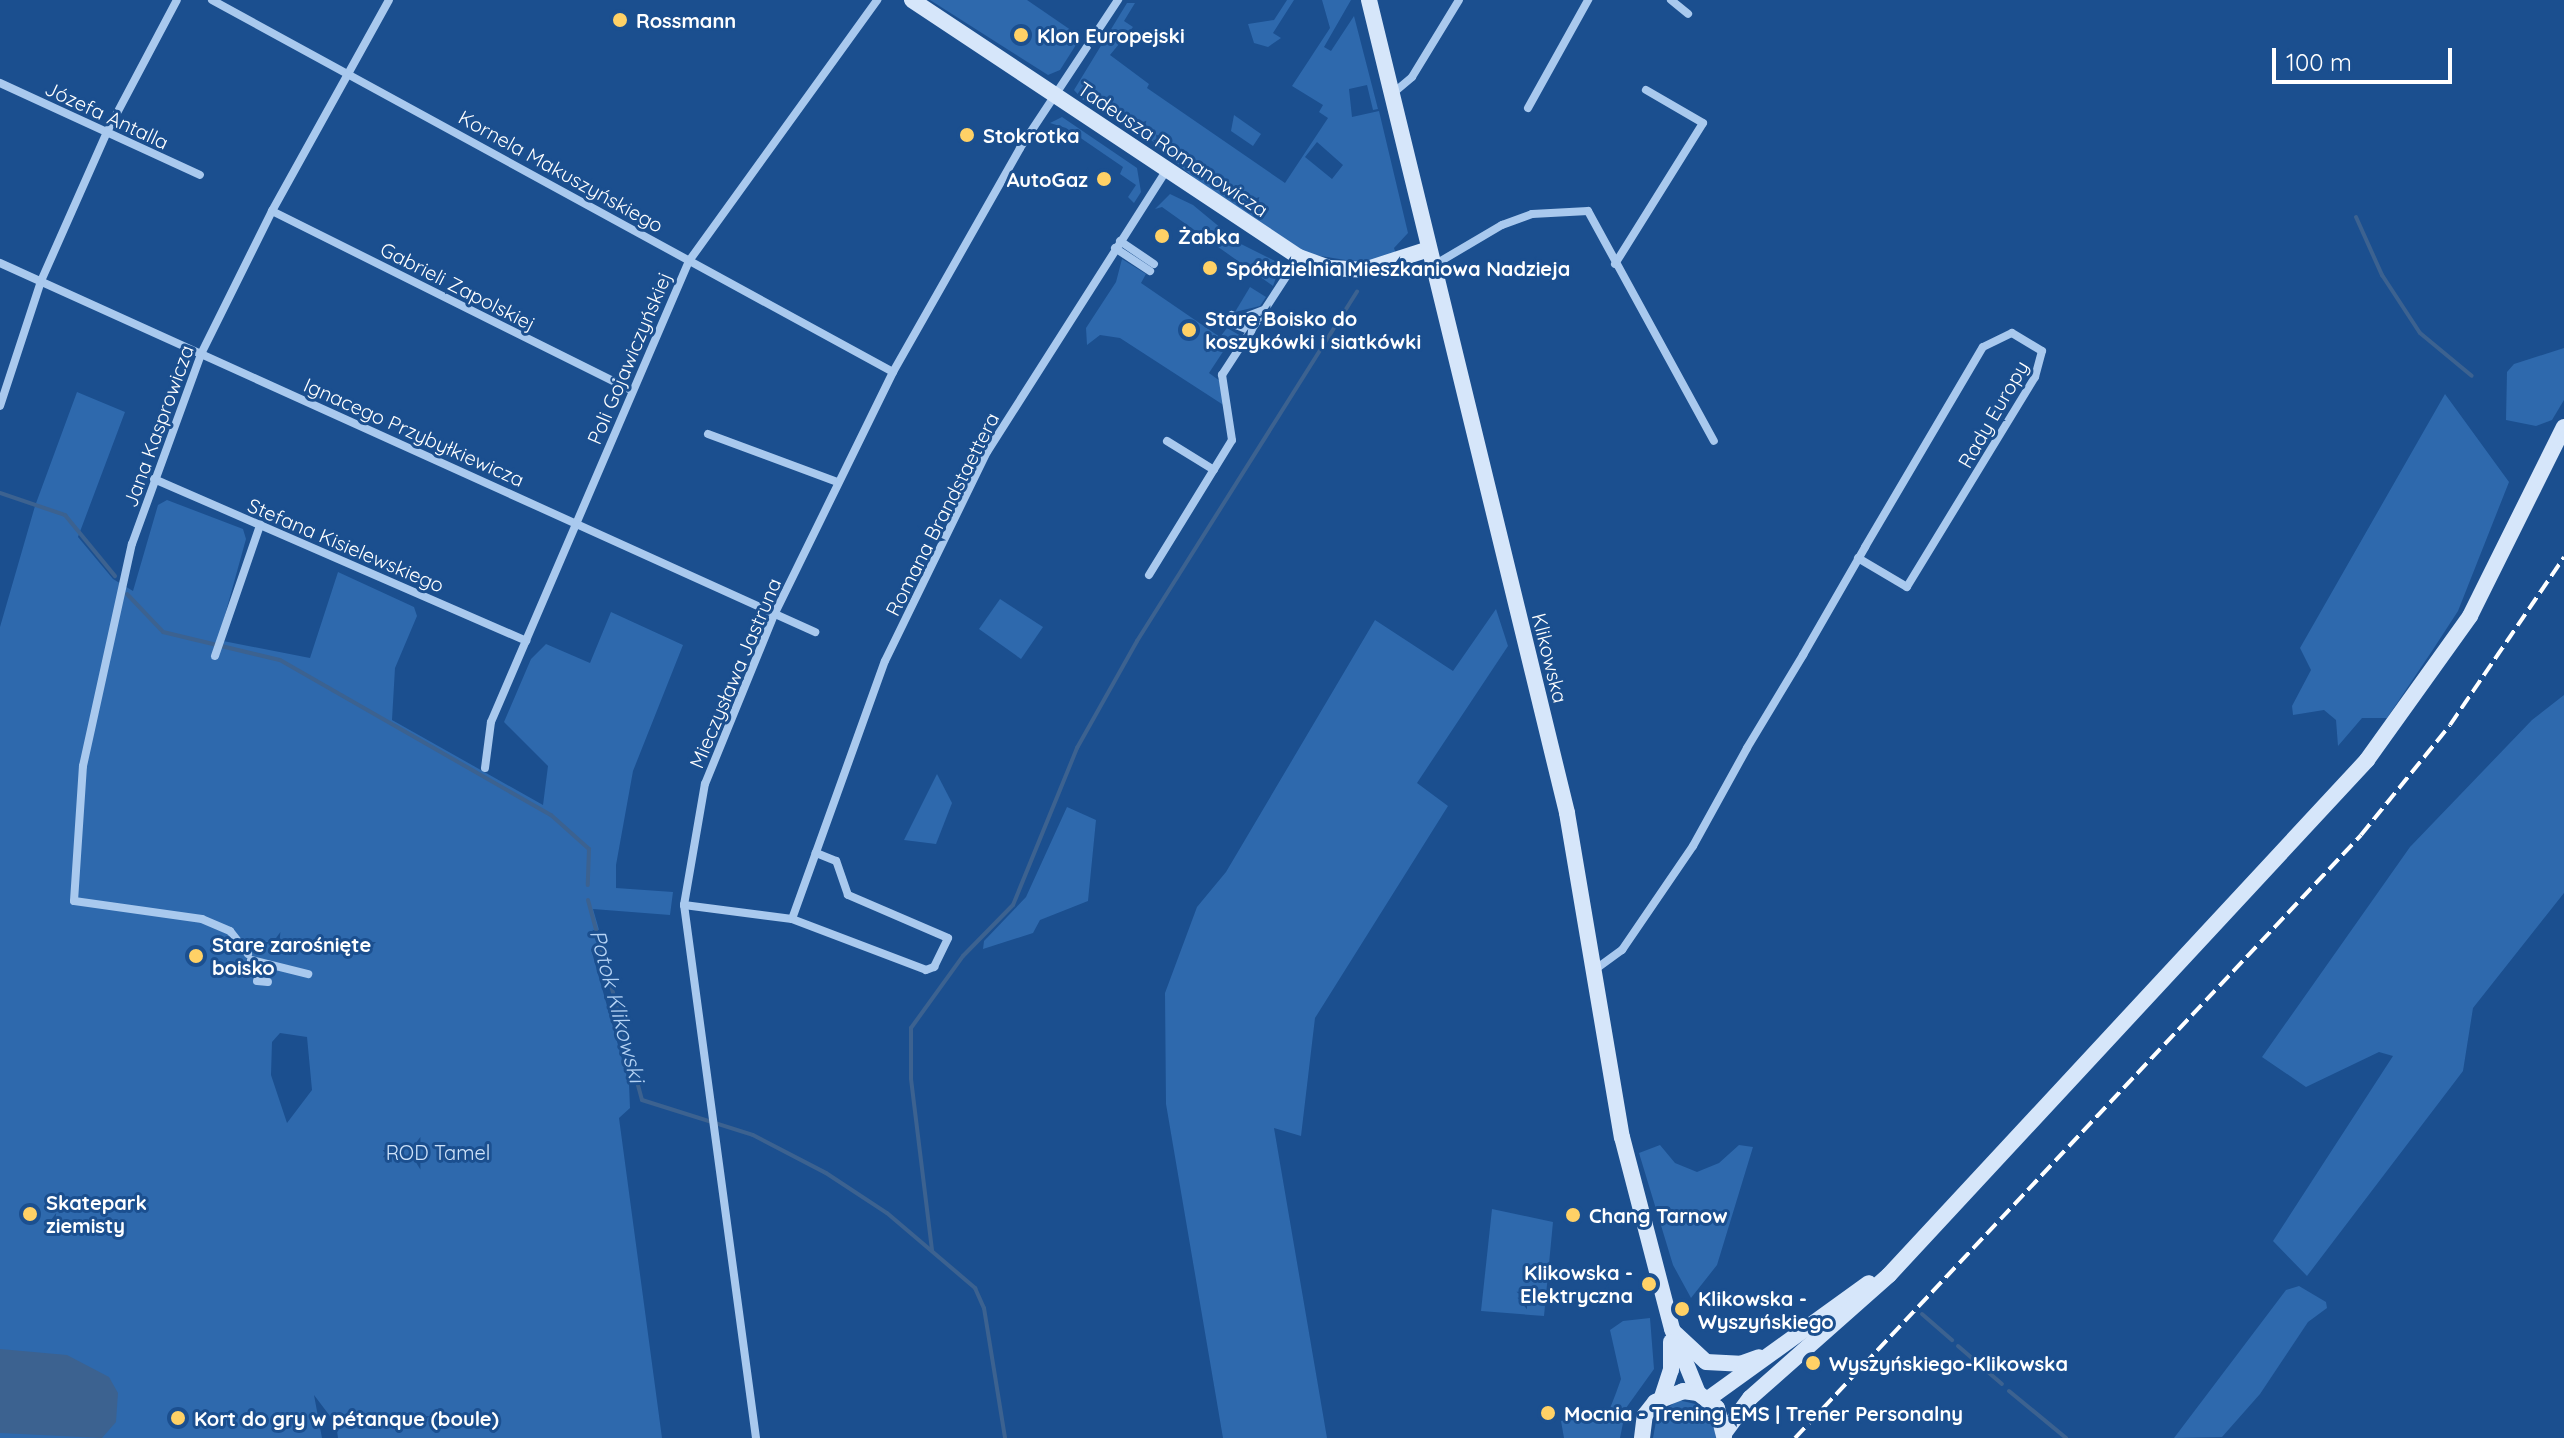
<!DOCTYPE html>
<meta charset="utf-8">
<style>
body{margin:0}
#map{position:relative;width:2564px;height:1438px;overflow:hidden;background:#1b4f8f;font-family:Quicksand,sans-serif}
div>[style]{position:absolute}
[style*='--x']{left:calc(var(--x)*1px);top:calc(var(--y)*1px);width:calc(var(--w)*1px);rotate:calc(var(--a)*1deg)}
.green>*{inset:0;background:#2e69ad}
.water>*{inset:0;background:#3c6290}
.stream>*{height:4px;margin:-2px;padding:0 2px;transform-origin:2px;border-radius:2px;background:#3c6290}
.street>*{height:8px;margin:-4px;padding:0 4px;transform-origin:4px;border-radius:4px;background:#a9c9ee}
.secondary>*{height:16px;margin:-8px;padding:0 8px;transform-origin:8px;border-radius:8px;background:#d6e6fa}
.rail>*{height:4px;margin-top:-2px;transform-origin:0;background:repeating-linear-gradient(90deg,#fff 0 14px,transparent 0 20px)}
.dots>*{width:22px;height:22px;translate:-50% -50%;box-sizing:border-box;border:4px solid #1b4f8f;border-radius:50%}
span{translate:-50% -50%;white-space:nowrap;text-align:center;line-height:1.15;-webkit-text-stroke:6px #1b4f8f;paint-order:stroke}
.poi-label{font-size:20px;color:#fff;font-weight:700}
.left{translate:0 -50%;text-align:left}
.right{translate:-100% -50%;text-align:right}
.street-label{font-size:20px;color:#fff}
.park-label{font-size:20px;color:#cfe3fa}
.water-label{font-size:22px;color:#b5d3f5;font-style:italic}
.scale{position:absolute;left:2272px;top:48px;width:180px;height:36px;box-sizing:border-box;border:4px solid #fff;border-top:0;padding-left:10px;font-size:24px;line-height:28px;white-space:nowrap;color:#fff;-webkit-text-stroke:6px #1b4f8f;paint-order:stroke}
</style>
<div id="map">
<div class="green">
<div style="clip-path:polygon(930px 0,1027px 0,1081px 37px,1060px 70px,1048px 75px)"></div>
<div style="clip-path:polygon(1287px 0,1294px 0,1273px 33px,1281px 38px,1268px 47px,1254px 43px,1248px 24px,1274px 20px)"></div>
<div style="clip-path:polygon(evenodd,1322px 0,1351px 0,1324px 47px,1331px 51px,1354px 16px,1378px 109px,1373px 110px,1367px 85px,1349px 89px,1352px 117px,1379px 111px,1408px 233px,1394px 248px,1396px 254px,1364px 263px,1308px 254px,1195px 179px,1123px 115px,1099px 100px,1083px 100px,1074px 90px,1127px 3px,1135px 3px,1124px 21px,1133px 27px,1110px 55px,1149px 84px,1147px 88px,1285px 183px,1328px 118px,1319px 112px,1323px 105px,1292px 86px,1330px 28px,1322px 0,1317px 142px,1343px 165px,1332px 179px,1305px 157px,1317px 142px)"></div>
<div style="clip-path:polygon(1234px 115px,1261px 134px,1253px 146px,1231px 131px)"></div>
<div style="clip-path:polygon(1062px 117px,1137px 168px,1141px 192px,1134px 203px,1128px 197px,1136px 185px,1120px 174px,1123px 167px,1066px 128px,1050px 123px)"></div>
<div style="clip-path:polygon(1170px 194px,1193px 205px,1239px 243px,1281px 264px,1273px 286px,1162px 207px,1155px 209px)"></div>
<div style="clip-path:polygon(1122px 259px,1146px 274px,1141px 283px,1214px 333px,1220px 337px,1227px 328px,1241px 336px,1238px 345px,1230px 341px,1209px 373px,1220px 381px,1225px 406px,1120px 338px,1100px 335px,1087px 345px,1086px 328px,1116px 282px)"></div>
<div style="clip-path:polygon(1250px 287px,1266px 297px,1260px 306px,1235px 312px)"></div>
<div style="clip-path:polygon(2564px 348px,2564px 400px,2552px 420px,2536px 426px,2506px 420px,2507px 372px,2514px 364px)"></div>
<div style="clip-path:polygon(evenodd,77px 392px,125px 412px,78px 537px,113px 579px,133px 591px,158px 505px,167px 500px,243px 529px,246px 539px,218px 640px,310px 658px,338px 572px,414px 607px,417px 616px,395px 668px,392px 720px,543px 805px,548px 766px,504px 722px,531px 659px,546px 644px,590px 663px,611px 612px,683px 645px,633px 771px,616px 865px,616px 888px,673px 892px,670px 915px,593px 909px,604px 947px,591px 949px,629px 1084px,630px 1108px,619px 1118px,662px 1438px,338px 1438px,336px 1424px,314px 1395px,322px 1438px,0 1438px,0 627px,35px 506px,77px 392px,280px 1033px,307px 1037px,312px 1090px,287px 1123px,271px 1075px,272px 1042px,280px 1033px)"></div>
<div style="clip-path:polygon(2445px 394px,2509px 482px,2458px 611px,2432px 651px,2387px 718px,2362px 718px,2338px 746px,2336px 720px,2324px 710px,2293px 715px,2292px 706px,2311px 670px,2300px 648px)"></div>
<div style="clip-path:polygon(1000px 599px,1043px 627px,1021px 659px,979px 629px)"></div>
<div style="clip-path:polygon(1496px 609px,1508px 646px,1417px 783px,1448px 806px,1315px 1018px,1301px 1136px,1274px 1128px,1327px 1438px,1223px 1438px,1166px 1104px,1165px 993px,1197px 907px,1226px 872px,1375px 620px,1453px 671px)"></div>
<div style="clip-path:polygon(2564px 695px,2564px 893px,2473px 1008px,2463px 1071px,2307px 1276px,2273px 1241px,2393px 1056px,2379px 1052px,2306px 1087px,2262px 1057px,2410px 847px,2532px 720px)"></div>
<div style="clip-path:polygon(937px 774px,952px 803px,936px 844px,904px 840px)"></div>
<div style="clip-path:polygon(1067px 807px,1096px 820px,1088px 901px,1040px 920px,1033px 933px,983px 949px,984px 941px,1026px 897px)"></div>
<div style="clip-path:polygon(1660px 1145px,1675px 1163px,1697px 1172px,1719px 1163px,1739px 1145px,1753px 1147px,1717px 1265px,1691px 1298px,1673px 1265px,1639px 1153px)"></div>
<div style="clip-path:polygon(1492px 1209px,1553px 1222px,1544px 1316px,1481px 1311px)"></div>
<div style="clip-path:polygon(2299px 1286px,2326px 1302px,2327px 1308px,2308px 1322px,2260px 1394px,2222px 1437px,2174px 1438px,2286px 1290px)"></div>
<div style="clip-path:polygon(1650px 1318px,1654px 1369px,1626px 1408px,1620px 1438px,1564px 1438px,1561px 1421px,1609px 1411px,1616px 1393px,1621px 1379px,1610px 1330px,1623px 1321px)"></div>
<div style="clip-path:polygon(1678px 1400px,1704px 1406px,1712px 1414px,1716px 1438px,1653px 1438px,1657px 1416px)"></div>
</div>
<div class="water">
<div style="clip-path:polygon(0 1349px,67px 1355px,109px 1377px,118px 1393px,116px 1422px,102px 1438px,0 1433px)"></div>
</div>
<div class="stream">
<div style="--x:2356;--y:217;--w:64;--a:65.9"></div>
<div style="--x:2382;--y:275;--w:69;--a:56.8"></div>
<div style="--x:2420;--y:333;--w:67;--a:39.6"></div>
<div style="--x:0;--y:493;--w:69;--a:18.7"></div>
<div style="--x:65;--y:515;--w:79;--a:50.7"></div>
<div style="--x:127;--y:594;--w:52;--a:46.5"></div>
<div style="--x:163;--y:632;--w:120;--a:13.5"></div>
<div style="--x:280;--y:660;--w:312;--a:29.8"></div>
<div style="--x:551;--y:815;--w:51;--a:41.8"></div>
<div style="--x:589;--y:849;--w:36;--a:92"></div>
<div style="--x:588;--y:900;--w:207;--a:74.9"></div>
<div style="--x:642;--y:1100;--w:116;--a:17.5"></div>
<div style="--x:753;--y:1135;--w:82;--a:27.5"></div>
<div style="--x:826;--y:1173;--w:73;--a:33.3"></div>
<div style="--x:887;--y:1213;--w:116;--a:40.4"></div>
<div style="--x:975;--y:1288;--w:22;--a:66"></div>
<div style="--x:984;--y:1308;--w:132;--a:80.8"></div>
<div style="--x:932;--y:1250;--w:173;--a:-97"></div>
<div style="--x:911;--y:1078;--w:50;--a:-90"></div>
<div style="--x:911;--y:1028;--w:89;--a:-54.2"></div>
<div style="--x:963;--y:956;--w:71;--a:-45.6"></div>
<div style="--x:1013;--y:905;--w:170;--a:-67.8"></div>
<div style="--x:1077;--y:748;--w:123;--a:-60.7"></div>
<div style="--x:1137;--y:641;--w:413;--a:-57.8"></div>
<div style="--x:1922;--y:1314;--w:40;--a:41"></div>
<div style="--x:1958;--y:1346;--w:58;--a:40.8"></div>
<div style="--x:2009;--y:1391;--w:74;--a:39.5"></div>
</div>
<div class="street">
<div style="--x:212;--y:0;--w:776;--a:28.65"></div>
<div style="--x:1671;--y:0;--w:22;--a:39"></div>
<div style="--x:0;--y:83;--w:220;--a:24.7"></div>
<div style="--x:1392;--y:94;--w:26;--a:-40"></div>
<div style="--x:1412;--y:77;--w:90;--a:-58.6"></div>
<div style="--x:1528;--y:108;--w:124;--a:-60.9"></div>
<div style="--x:272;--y:211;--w:401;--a:26.5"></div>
<div style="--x:1120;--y:241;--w:41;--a:34.1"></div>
<div style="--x:1115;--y:248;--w:42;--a:33.3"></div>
<div style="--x:0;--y:263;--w:895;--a:24.36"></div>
<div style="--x:1615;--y:264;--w:166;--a:-58"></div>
<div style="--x:1703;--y:123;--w:66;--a:-149.9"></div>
<div style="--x:1434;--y:265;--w:79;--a:-30.5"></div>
<div style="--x:1502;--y:225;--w:32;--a:-20"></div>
<div style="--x:1532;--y:214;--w:56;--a:-3.1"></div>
<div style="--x:1588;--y:211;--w:262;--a:61.3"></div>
<div style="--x:1232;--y:315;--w:9;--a:27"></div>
<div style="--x:1240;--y:319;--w:26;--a:-21"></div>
<div style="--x:1228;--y:322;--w:25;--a:21"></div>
<div style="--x:0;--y:406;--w:132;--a:-71.8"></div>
<div style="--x:41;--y:281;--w:163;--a:-66.1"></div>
<div style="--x:107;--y:132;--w:149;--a:-62.1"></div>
<div style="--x:708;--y:434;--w:138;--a:20.4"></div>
<div style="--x:1167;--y:441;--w:55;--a:31.7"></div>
<div style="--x:154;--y:479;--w:406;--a:23.5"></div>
<div style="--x:1149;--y:575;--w:158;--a:-58.4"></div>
<div style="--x:1232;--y:440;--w:66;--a:-98.7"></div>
<div style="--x:1222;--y:375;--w:141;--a:-56.9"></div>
<div style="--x:215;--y:656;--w:139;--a:-71"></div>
<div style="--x:485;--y:768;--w:46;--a:-82.6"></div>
<div style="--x:491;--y:722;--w:502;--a:-66.76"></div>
<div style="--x:689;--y:261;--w:322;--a:-54.2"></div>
<div style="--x:684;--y:905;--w:109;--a:7.4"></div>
<div style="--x:792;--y:919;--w:143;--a:20.8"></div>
<div style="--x:926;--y:970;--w:9;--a:-21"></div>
<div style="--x:934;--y:967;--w:32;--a:-64"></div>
<div style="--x:948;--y:938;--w:109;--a:-156.7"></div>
<div style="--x:848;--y:895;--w:36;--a:-109"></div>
<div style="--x:836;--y:861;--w:22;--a:-158"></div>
<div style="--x:792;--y:919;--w:274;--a:-70.2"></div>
<div style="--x:885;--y:661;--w:233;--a:-64"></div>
<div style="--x:987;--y:452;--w:335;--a:-57.5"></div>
<div style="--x:248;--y:954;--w:29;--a:-128"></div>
<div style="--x:230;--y:931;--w:30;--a:-157"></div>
<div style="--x:202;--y:919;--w:129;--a:-172"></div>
<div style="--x:74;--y:901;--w:135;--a:-86.2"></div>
<div style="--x:83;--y:766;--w:227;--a:-77.6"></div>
<div style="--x:132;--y:544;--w:202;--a:-70"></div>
<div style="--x:201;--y:354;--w:160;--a:-63.6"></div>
<div style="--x:272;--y:211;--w:241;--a:-61"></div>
<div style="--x:251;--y:960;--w:59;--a:13.8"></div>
<div style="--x:1593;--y:971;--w:36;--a:-36"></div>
<div style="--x:1622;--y:950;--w:126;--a:-55.7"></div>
<div style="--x:1693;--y:846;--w:112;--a:-61.1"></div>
<div style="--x:1747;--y:748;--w:109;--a:-58.9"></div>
<div style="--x:1803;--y:655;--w:125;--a:-60.1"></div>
<div style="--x:1865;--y:547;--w:232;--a:-59.5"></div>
<div style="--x:1983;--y:347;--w:32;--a:-26"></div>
<div style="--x:2012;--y:333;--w:35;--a:31"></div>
<div style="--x:2042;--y:351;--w:27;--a:105"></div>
<div style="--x:2035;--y:377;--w:246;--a:121.4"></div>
<div style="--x:1907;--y:587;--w:57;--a:-149.4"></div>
<div style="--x:257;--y:981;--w:11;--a:5"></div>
<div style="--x:756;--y:1438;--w:538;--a:-97.69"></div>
<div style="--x:684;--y:905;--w:123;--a:-80.2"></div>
<div style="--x:705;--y:784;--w:183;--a:-67.8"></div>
<div style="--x:774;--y:615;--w:271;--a:-63.9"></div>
<div style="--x:893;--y:372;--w:257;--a:-60.4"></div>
<div style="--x:1020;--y:148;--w:178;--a:-56.5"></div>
</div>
<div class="secondary">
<div style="--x:912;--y:0;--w:465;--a:33.6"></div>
<div style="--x:1299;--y:257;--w:33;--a:20"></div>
<div style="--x:1330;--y:268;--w:34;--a:3"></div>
<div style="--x:1364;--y:270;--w:68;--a:-17.9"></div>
<div style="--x:1369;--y:0;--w:837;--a:76.31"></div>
<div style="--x:1567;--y:813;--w:329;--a:80.4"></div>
<div style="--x:1622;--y:1137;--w:198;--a:75.4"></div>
<div style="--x:1672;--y:1329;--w:69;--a:67.9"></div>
<div style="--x:1675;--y:1333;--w:42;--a:43.1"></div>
<div style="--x:1706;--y:1362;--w:34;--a:3"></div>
<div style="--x:1740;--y:1364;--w:20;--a:-20"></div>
<div style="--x:1662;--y:1397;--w:28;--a:-72"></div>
<div style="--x:1671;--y:1370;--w:28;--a:-90"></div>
<div style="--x:1708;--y:1399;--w:198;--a:-35.8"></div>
<div style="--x:1725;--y:1432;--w:42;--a:-53.7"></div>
<div style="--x:1750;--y:1398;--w:186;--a:-41.5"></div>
<div style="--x:1889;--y:1275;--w:703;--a:-47.13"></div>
<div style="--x:2367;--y:760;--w:177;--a:-54.4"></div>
<div style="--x:2470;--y:616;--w:211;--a:-63.6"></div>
<div style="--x:1642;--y:1438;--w:23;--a:-83"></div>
<div style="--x:1645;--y:1415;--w:16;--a:-52"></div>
<div style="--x:1655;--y:1402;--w:30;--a:-21"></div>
<div style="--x:1683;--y:1391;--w:15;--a:8"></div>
<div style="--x:1698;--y:1393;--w:24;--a:38"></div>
<div style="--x:1717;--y:1408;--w:29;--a:76"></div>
</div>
<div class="rail">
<div style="--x:1795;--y:1438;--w:827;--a:-46.81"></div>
<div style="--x:2361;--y:835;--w:141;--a:-51"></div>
<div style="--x:2450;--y:725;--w:203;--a:-55.8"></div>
</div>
<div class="dots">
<div style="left:620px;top:20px;background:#ffd166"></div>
<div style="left:1021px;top:35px;background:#ffd166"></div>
<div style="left:967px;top:135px;background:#ffd166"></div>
<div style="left:1104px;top:179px;background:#ffd166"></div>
<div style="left:1162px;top:236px;background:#ffd166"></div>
<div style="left:1210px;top:268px;background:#ffd166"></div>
<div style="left:1189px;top:330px;background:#ffd166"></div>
<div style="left:196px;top:956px;background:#ffd166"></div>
<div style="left:30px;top:1214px;background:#ffd166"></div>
<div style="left:1573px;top:1215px;background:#ffd166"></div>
<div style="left:1649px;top:1284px;background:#ffd166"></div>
<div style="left:1682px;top:1309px;background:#ffd166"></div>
<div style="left:1813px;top:1363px;background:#ffd166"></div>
<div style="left:1548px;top:1413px;background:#ffd166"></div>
<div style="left:178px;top:1418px;background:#ffd166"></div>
</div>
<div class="poi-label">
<span class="left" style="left:636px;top:20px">Rossmann</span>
<span class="left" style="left:1037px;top:35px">Klon Europejski</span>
<span class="left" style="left:983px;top:135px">Stokrotka</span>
<span class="right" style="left:1088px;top:179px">AutoGaz</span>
<span class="left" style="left:1178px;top:236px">Żabka</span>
<span class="left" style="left:1226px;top:268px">Spółdzielnia Mieszkaniowa Nadzieja</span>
<span class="left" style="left:1205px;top:330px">Stare Boisko do<br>koszykówki i siatkówki</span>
<span class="left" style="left:212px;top:956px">Stare zarośnięte<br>boisko</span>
<span class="left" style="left:46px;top:1214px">Skatepark<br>ziemisty</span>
<span class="left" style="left:1589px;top:1215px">Chang Tarnow</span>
<span class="right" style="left:1633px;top:1284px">Klikowska -<br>Elektryczna</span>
<span class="left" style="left:1698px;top:1310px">Klikowska -<br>Wyszyńskiego</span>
<span class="left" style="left:1829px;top:1363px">Wyszyńskiego-Klikowska</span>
<span class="left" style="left:1564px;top:1413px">Mocnia - Trening EMS | Trener Personalny</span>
<span class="left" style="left:194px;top:1418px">Kort do gry w pétanque (boule)</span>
</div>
<div class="street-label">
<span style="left:107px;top:115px;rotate:25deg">Józefa Antalla</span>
<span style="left:1173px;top:149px;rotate:34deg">Tadeusza Romanowicza</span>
<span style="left:561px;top:171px;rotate:29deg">Kornela Makuszyńskiego</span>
<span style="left:458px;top:286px;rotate:27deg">Gabrieli Zapolskiej</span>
<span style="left:629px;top:358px;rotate:-67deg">Poli Gojawiczyńskiej</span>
<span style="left:1993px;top:414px;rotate:-60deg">Rady Europy</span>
<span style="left:158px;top:426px;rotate:-70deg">Jana Kasprowicza</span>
<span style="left:414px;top:432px;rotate:24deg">Ignacego Przybyłkiewicza</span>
<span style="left:942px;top:514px;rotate:-63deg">Romana Brandstaettera</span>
<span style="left:346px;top:545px;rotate:23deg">Stefana Kisielewskiego</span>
<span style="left:1550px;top:658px;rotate:76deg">Klikowska</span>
<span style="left:735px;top:673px;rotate:-67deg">Mieczysława Jastruna</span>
</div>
<div class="park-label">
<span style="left:438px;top:1152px">ROD Tamel</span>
</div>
<div class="water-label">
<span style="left:617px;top:1006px;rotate:75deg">Potok Klikowski</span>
</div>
<div class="scale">100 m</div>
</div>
